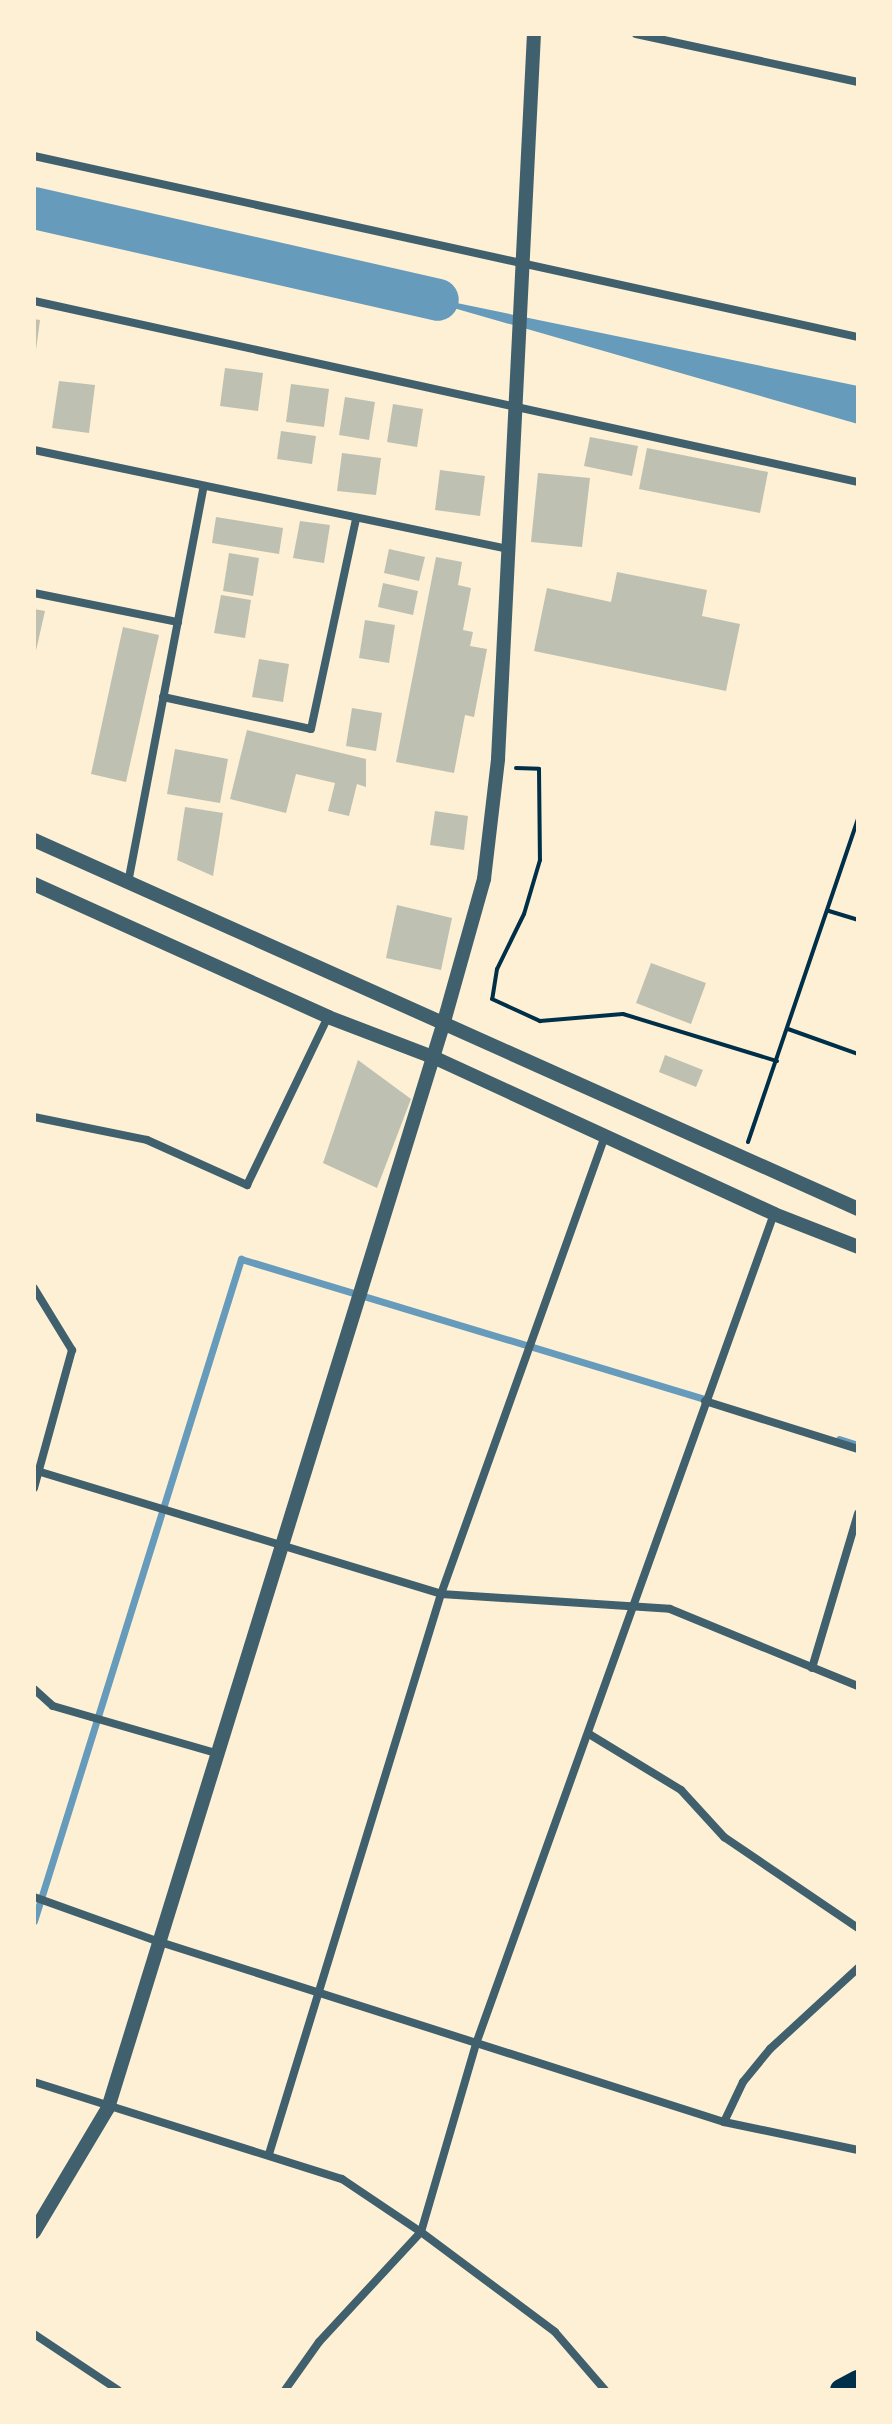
<!DOCTYPE html>
<style>
body{margin:0}
#map{position:relative;width:892px;height:2424px;overflow:hidden;background:#fdf0d5;font-family:"Archivo Narrow",sans-serif}
div>[style]{position:absolute}
[style*='--x']{left:calc(var(--x)*1px);top:calc(var(--y)*1px);width:calc(var(--w)*1px);rotate:calc(var(--a)*1deg)}
.water>*{inset:0;background:#669bbc}
.stream>*{height:7px;margin:-3.5px;padding:0 3.5px;transform-origin:3.5px;border-radius:3.5px;background:#669bbc}
.river>*{height:42px;margin:-21px;padding:0 21px;transform-origin:21px;border-radius:21px;background:#669bbc}
.building>*{inset:0;background:#bec0b2}
.path>*{height:4px;margin:-2px;padding:0 2px;transform-origin:2px;border-radius:2px;background:#003049}
.minor>*{height:8px;margin:-4px;padding:0 4px;transform-origin:4px;border-radius:4px;background:#3f606c}
.tertiary>*{height:14px;margin:-7px;padding:0 7px;transform-origin:7px;border-radius:7px;background:#3f606c}
.trunk>*{height:22px;margin:-11px;padding:0 11px;transform-origin:11px;border-radius:11px;background:#003049}
span{translate:-50% -50%;white-space:nowrap;text-align:center;line-height:1.15;-webkit-text-stroke:7px #fdf0d5;paint-order:stroke}
.frame{position:absolute;inset:0;border:36px solid #fdf0d5;pointer-events:none}
</style>
<div id="map">
<div class="water">
<div style="clip-path:polygon(384px 288px,858px 386px,858px 424px)"></div>
</div>
<div class="stream">
<div style="--x:839;--y:1439;--w:20;--a:18"></div>
<div style="--x:34;--y:1921;--w:694;--a:-72.64"></div>
<div style="--x:241;--y:1259;--w:488;--a:16.8"></div>
</div>
<div class="river">
<div style="--x:34;--y:208;--w:414;--a:12.8"></div>
</div>
<div class="building">
<div style="clip-path:polygon(34px 319px,40px 320px,36px 350px,34px 350px)"></div>
<div style="clip-path:polygon(225px 368px,263px 373px,258px 411px,220px 406px)"></div>
<div style="clip-path:polygon(59px 381px,95px 385px,89px 433px,52px 428px)"></div>
<div style="clip-path:polygon(291px 384px,329px 389px,324px 427px,286px 422px)"></div>
<div style="clip-path:polygon(345px 397px,375px 402px,369px 440px,339px 435px)"></div>
<div style="clip-path:polygon(393px 404px,423px 409px,417px 447px,387px 442px)"></div>
<div style="clip-path:polygon(281px 431px,316px 436px,312px 464px,277px 459px)"></div>
<div style="clip-path:polygon(590px 437px,638px 446px,632px 476px,584px 466px)"></div>
<div style="clip-path:polygon(647px 448px,768px 472px,760px 513px,639px 489px)"></div>
<div style="clip-path:polygon(342px 453px,381px 458px,376px 495px,337px 491px)"></div>
<div style="clip-path:polygon(440px 470px,485px 476px,480px 516px,435px 510px)"></div>
<div style="clip-path:polygon(538px 473px,590px 478px,582px 547px,531px 542px)"></div>
<div style="clip-path:polygon(216px 517px,283px 528px,279px 554px,212px 543px)"></div>
<div style="clip-path:polygon(300px 521px,330px 525px,324px 563px,293px 558px)"></div>
<div style="clip-path:polygon(389px 549px,425px 557px,419px 581px,384px 573px)"></div>
<div style="clip-path:polygon(229px 553px,259px 558px,253px 596px,223px 591px)"></div>
<div style="clip-path:polygon(436px 557px,462px 562px,458px 585px,471px 588px,463px 630px,473px 632px,470px 646px,487px 649px,474px 717px,465px 715px,454px 773px,396px 762px)"></div>
<div style="clip-path:polygon(617px 572px,707px 590px,702px 616px,740px 624px,726px 691px,534px 651px,547px 588px,611px 602px)"></div>
<div style="clip-path:polygon(383px 583px,418px 591px,413px 615px,378px 607px)"></div>
<div style="clip-path:polygon(221px 595px,251px 600px,245px 638px,214px 633px)"></div>
<div style="clip-path:polygon(34px 609px,45px 611px,35px 655px,34px 655px)"></div>
<div style="clip-path:polygon(365px 620px,395px 625px,389px 663px,359px 658px)"></div>
<div style="clip-path:polygon(123px 627px,159px 635px,126px 782px,91px 774px)"></div>
<div style="clip-path:polygon(259px 659px,289px 664px,283px 702px,252px 697px)"></div>
<div style="clip-path:polygon(352px 708px,382px 713px,376px 751px,346px 746px)"></div>
<div style="clip-path:polygon(247px 730px,366px 759px,366px 787px,357px 784px,349px 816px,328px 811px,335px 783px,296px 774px,286px 813px,230px 799px)"></div>
<div style="clip-path:polygon(175px 749px,228px 759px,220px 803px,167px 794px)"></div>
<div style="clip-path:polygon(185px 807px,223px 813px,213px 876px,177px 860px)"></div>
<div style="clip-path:polygon(435px 811px,468px 816px,464px 850px,430px 845px)"></div>
<div style="clip-path:polygon(397px 905px,452px 918px,441px 970px,386px 958px)"></div>
<div style="clip-path:polygon(651px 963px,706px 983px,691px 1024px,636px 1003px)"></div>
<div style="clip-path:polygon(665px 1055px,703px 1070px,696px 1087px,659px 1072px)"></div>
<div style="clip-path:polygon(358px 1060px,411px 1099px,377px 1188px,323px 1163px)"></div>
</div>
<div class="path">
<div style="--x:516;--y:768;--w:23;--a:2"></div>
<div style="--x:539;--y:769;--w:91;--a:89.4"></div>
<div style="--x:540;--y:860;--w:56;--a:106.5"></div>
<div style="--x:524;--y:914;--w:61;--a:116.1"></div>
<div style="--x:497;--y:969;--w:30;--a:99"></div>
<div style="--x:492;--y:999;--w:53;--a:24.6"></div>
<div style="--x:540;--y:1021;--w:83;--a:-4.8"></div>
<div style="--x:623;--y:1014;--w:161;--a:17"></div>
<div style="--x:829;--y:911;--w:30;--a:17"></div>
<div style="--x:788;--y:1029;--w:74;--a:19.7"></div>
<div style="--x:748;--y:1142;--w:342;--a:-71.2"></div>
</div>
<div class="minor">
<div style="--x:636;--y:34;--w:227;--a:12.2"></div>
<div style="--x:34;--y:156;--w:844;--a:12.39"></div>
<div style="--x:34;--y:301;--w:844;--a:12.39"></div>
<div style="--x:34;--y:450;--w:485;--a:11.8"></div>
<div style="--x:34;--y:593;--w:147;--a:11.4"></div>
<div style="--x:163;--y:697;--w:151;--a:12.2"></div>
<div style="--x:311;--y:729;--w:215;--a:-77.9"></div>
<div style="--x:128;--y:883;--w:402;--a:-79.2"></div>
<div style="--x:34;--y:1117;--w:115;--a:11.5"></div>
<div style="--x:147;--y:1140;--w:110;--a:24.2"></div>
<div style="--x:247;--y:1185;--w:187;--a:-64.3"></div>
<div style="--x:34;--y:1288;--w:73;--a:58.5"></div>
<div style="--x:72;--y:1350;--w:143;--a:105.4"></div>
<div style="--x:705;--y:1401;--w:160;--a:17.4"></div>
<div style="--x:34;--y:1470;--w:425;--a:16.9"></div>
<div style="--x:441;--y:1594;--w:229;--a:3.7"></div>
<div style="--x:670;--y:1609;--w:203;--a:22.3"></div>
<div style="--x:812;--y:1668;--w:161;--a:-73.4"></div>
<div style="--x:34;--y:1689;--w:25;--a:42"></div>
<div style="--x:53;--y:1706;--w:173;--a:16.1"></div>
<div style="--x:589;--y:1734;--w:108;--a:31.3"></div>
<div style="--x:681;--y:1790;--w:64;--a:47.5"></div>
<div style="--x:724;--y:1837;--w:162;--a:34.2"></div>
<div style="--x:34;--y:1897;--w:134;--a:19.7"></div>
<div style="--x:160;--y:1942;--w:592;--a:17.7"></div>
<div style="--x:724;--y:2122;--w:137;--a:11.8"></div>
<div style="--x:34;--y:2082;--w:323;--a:17.5"></div>
<div style="--x:342;--y:2179;--w:95;--a:33.9"></div>
<div style="--x:421;--y:2232;--w:167;--a:36.7"></div>
<div style="--x:555;--y:2332;--w:77;--a:49.2"></div>
<div style="--x:724;--y:2122;--w:44;--a:-64.6"></div>
<div style="--x:743;--y:2082;--w:43;--a:-50.7"></div>
<div style="--x:770;--y:2049;--w:120;--a:-42.6"></div>
<div style="--x:269;--y:2154;--w:586;--a:-72.93"></div>
<div style="--x:441;--y:1594;--w:486;--a:-70.3"></div>
<div style="--x:34;--y:2334;--w:101;--a:33.7"></div>
<div style="--x:285;--y:2390;--w:59;--a:-54.7"></div>
<div style="--x:319;--y:2342;--w:150;--a:-47.2"></div>
<div style="--x:421;--y:2232;--w:199;--a:-73.7"></div>
<div style="--x:477;--y:2041;--w:879;--a:-70.25"></div>
</div>
<div class="tertiary">
<div style="--x:34;--y:840;--w:903;--a:24.12"></div>
<div style="--x:34;--y:884;--w:323;--a:24.3"></div>
<div style="--x:328;--y:1017;--w:112;--a:20.9"></div>
<div style="--x:433;--y:1057;--w:375;--a:24.7"></div>
<div style="--x:774;--y:1214;--w:90;--a:21.4"></div>
<div style="--x:34;--y:2232;--w:144;--a:-59.2"></div>
<div style="--x:108;--y:2108;--w:1134;--a:-72.81"></div>
<div style="--x:443;--y:1025;--w:152;--a:-74.3"></div>
<div style="--x:484;--y:879;--w:121;--a:-83.3"></div>
<div style="--x:498;--y:759;--w:726;--a:-87.16"></div>
</div>
<div class="trunk">
<div style="--x:841;--y:2390;--w:19;--a:-28"></div>
</div>
<div class="frame"></div>
</div>
